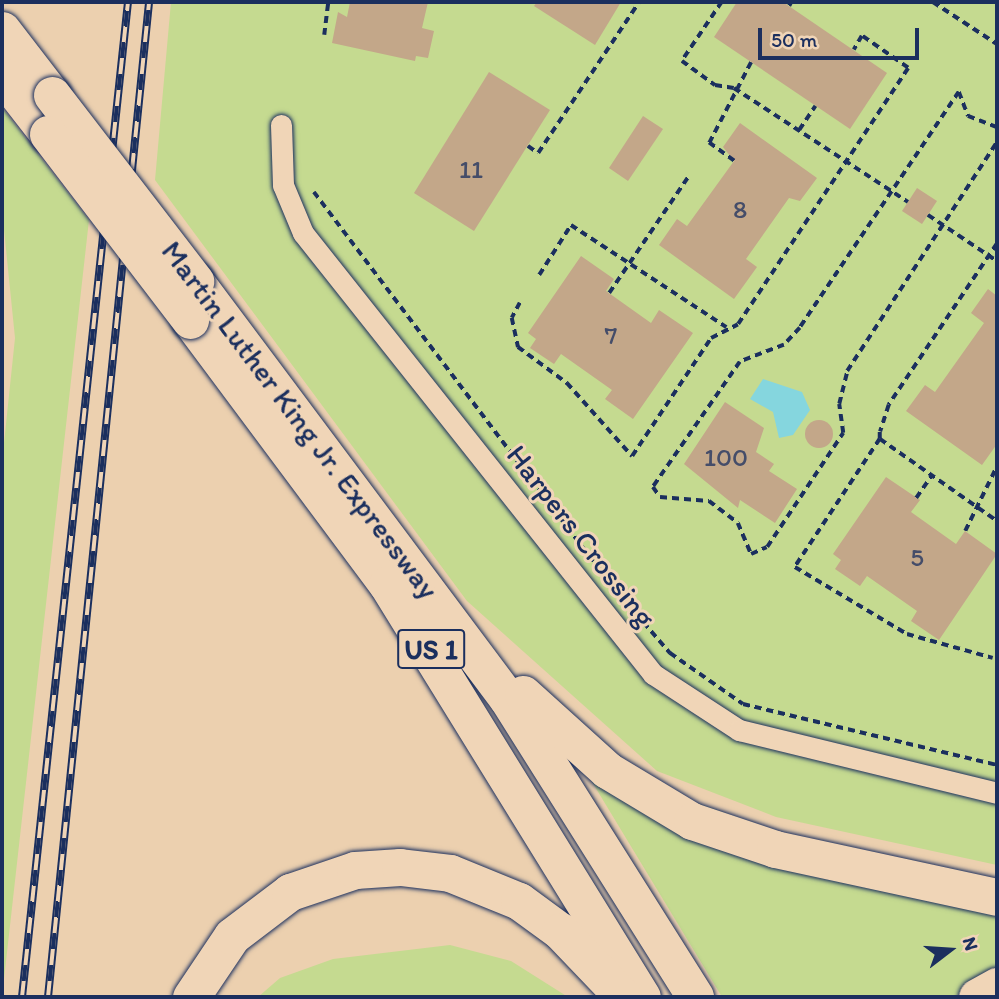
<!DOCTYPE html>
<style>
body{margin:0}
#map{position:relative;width:999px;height:999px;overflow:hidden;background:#ecd0af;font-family:Itim,sans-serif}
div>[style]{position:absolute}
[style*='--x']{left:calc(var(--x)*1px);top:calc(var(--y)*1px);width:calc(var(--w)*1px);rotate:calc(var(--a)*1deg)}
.green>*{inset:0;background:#c5da90}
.water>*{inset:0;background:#85d6de}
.building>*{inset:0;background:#c3a789}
.round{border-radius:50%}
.path>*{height:3.5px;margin-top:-1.75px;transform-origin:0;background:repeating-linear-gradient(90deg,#1b2f5e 0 7px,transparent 0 12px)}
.roads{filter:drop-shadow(0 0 2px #1b2f5e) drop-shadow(0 0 2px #1b2f5e)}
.street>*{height:21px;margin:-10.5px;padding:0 10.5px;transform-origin:10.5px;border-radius:10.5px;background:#f0d5b7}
.highway>*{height:37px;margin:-18.5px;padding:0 18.5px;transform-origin:18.5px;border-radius:18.5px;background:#f0d5b7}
.rail>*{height:8px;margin-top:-4px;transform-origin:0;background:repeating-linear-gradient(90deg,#f0d5b7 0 16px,#1b2f5e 0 32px);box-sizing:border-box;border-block:2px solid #1b2f5e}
.bridges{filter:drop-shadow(0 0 2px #1b2f5e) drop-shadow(0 0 2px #1b2f5e)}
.highway-bridge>*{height:37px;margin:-18.5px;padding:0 18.5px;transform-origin:18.5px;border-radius:18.5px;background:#f0d5b7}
span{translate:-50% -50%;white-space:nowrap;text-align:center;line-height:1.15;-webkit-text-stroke:6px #f0d5b7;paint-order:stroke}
.number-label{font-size:26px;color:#454d69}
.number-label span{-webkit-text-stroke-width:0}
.shield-label span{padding:2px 5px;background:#f0d5b7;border:2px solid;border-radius:5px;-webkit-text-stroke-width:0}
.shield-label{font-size:28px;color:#1b2f5e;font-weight:700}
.street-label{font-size:30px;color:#1b2f5e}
.frame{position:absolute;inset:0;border:4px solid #1b2f5e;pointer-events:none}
.north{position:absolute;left:915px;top:915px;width:70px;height:70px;-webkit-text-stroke:5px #f0d5b7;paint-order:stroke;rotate:73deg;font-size:19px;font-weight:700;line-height:28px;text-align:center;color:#1b2f5e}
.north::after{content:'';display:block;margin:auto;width:24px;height:32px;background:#1b2f5e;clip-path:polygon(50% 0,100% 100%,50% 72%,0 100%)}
.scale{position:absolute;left:758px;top:28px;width:161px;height:32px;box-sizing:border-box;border:4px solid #1b2f5e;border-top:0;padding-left:9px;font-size:21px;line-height:24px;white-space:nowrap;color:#1b2f5e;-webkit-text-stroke:5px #f0d5b7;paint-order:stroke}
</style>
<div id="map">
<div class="green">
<div style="clip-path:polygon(171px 2px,997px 2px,997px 865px,776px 817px,657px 771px,467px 601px,155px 180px)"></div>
<div style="clip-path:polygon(4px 110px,89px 220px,2px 997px,2px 462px,15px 338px,2px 210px)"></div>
<div style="clip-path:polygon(580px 762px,997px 908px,997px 974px,953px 997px,722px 997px)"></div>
<div style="clip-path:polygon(450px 945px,511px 961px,568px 997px,258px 997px,280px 978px,333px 959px)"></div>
</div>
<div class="water">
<div style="clip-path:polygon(763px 379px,802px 392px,810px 410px,793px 435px,779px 438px,773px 412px,750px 399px)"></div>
</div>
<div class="building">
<div style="clip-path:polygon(350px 2px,428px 2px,422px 28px,434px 31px,428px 58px,416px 56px,415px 61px,332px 43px,338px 12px,347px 17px)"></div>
<div style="clip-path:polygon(537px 2px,621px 2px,595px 45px,534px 6px)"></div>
<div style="clip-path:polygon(737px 2px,783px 2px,887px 73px,850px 129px,714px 37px)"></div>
<div style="clip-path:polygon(489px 72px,550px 110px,474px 231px,414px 193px)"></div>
<div style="clip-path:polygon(643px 116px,663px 129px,628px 181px,609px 168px)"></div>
<div style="clip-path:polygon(740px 123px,817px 178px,800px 201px,789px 198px,746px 259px,757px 267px,734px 299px,659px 245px,677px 219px,687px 226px,734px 161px,723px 147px)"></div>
<div style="clip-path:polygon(917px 188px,937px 201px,922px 224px,902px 211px)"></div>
<div style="clip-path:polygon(581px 256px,614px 279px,606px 291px,651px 323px,659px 310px,693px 333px,633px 419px,605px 399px,612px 390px,561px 354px,554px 364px,530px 348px,536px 339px,528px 333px)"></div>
<div style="clip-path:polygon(988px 289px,997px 296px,997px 444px,982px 465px,906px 411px,925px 385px,935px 392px,984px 323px,971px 313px)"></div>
<div style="clip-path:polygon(725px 402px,764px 428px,756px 452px,774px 464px,769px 471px,797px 489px,775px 523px,740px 500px,738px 508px,684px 464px)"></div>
<div class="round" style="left:805px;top:420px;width:28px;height:28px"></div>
<div style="clip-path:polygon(886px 477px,920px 500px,911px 512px,956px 544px,965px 531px,997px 554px,939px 640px,911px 621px,917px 611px,867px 576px,860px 586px,835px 569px,841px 560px,833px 554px)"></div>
</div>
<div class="path">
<div style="--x:722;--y:2;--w:71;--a:124.1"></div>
<div style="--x:682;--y:61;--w:41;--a:36"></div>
<div style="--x:715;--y:85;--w:19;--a:9"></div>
<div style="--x:734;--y:88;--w:208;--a:33.2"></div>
<div style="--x:933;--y:2;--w:77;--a:33.3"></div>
<div style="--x:789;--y:6;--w:4;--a:-63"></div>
<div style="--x:324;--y:35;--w:33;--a:-83"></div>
<div style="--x:959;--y:92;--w:285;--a:124"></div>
<div style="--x:800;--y:328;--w:23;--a:133"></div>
<div style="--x:784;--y:345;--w:47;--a:158.9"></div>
<div style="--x:740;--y:362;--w:152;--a:124.8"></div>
<div style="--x:653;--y:487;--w:12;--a:55"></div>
<div style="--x:660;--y:497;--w:49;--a:4.7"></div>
<div style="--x:709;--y:501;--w:36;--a:37"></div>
<div style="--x:738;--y:523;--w:34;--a:67"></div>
<div style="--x:751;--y:554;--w:17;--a:-24"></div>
<div style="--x:767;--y:547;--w:137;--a:-56.3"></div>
<div style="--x:843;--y:433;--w:29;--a:-98"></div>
<div style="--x:839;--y:404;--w:34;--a:-76"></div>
<div style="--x:847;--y:371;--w:274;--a:-56.8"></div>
<div style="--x:959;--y:92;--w:26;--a:69"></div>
<div style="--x:968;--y:116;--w:31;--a:21"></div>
<div style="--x:799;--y:130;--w:29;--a:-56"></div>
<div style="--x:528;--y:146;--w:12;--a:35"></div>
<div style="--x:538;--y:153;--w:182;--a:-56.2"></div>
<div style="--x:734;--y:161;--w:31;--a:-144"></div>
<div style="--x:709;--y:143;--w:91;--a:-62.6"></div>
<div style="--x:314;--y:192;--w:488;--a:52.9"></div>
<div style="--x:928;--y:215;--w:83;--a:33.7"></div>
<div style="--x:997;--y:244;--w:194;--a:123.9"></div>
<div style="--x:889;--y:405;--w:28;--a:108"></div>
<div style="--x:880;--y:432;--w:7;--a:90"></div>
<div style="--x:880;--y:439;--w:143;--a:35"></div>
<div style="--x:539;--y:275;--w:59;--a:-57.4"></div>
<div style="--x:571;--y:225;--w:186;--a:33.3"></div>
<div style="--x:609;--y:293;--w:140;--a:-55.7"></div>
<div style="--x:520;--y:303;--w:17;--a:118"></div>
<div style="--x:512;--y:318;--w:30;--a:78"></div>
<div style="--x:518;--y:347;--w:61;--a:36.3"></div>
<div style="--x:567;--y:383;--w:98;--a:48.3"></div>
<div style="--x:632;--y:456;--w:142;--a:-56.2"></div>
<div style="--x:711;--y:338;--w:30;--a:-27"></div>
<div style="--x:738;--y:324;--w:307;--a:-56.4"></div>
<div style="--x:908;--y:68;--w:56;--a:-145.2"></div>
<div style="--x:862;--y:36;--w:16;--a:120"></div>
<div style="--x:880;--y:439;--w:154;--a:123.6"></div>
<div style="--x:795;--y:567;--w:131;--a:30.9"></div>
<div style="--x:907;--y:634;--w:89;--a:15.6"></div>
<div style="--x:916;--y:498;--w:28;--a:-55"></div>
<div style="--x:965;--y:531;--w:72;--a:-63.8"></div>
<div style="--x:620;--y:595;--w:77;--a:49.2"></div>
<div style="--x:670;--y:653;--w:89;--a:34.9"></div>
<div style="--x:743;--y:704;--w:261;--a:13.5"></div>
</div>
<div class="roads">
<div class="street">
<div style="--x:281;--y:125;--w:60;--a:88.1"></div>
<div style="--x:283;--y:185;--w:52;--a:67.4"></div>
<div style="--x:303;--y:233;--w:563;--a:51.56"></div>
<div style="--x:653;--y:674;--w:103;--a:33.1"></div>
<div style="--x:739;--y:730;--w:266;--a:13.7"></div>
</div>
<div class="highway">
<div style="--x:2;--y:30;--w:82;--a:52.4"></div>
<div style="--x:2;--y:75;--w:75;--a:52.1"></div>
<div style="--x:195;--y:281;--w:521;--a:53.2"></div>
<div style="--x:507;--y:698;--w:353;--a:57.8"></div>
<div style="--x:190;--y:320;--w:329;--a:53.3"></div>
<div style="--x:387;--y:584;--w:485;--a:58.3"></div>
<div style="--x:523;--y:694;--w:113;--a:42.1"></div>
<div style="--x:607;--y:770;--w:99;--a:31"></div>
<div style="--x:692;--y:821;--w:88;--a:18.6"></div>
<div style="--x:775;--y:849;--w:227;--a:12.2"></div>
<div style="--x:191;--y:997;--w:73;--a:-56.1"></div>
<div style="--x:232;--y:936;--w:73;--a:-37.2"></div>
<div style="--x:290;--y:892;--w:69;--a:-18.7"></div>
<div style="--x:355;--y:870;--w:45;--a:-3.8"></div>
<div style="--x:400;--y:867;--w:50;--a:6.8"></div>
<div style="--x:450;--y:873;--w:74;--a:22.1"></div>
<div style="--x:519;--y:901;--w:51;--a:36.2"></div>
<div style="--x:560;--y:931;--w:91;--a:46.3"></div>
<div style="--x:977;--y:997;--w:23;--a:-29"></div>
</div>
</div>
<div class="rail">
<div style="--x:22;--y:997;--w:1001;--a:-83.92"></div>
<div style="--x:48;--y:997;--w:1000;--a:-84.2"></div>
</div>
<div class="bridges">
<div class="highway-bridge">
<div style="--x:52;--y:95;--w:235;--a:52.4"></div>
<div style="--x:48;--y:134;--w:234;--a:52.6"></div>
</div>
</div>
<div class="number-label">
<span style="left:471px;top:170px">11</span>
<span style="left:740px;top:210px">8</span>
<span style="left:611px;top:336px">7</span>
<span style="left:726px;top:458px">100</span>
<span style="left:917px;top:558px">5</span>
</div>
<div class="shield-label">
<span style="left:431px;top:649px">US 1</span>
</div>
<div class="street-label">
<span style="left:300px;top:420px;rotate:53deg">Martin Luther King Jr. Expressway</span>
<span style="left:581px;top:536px;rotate:52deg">Harpers Crossing</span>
</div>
<div class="frame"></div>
<div class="north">N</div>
<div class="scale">50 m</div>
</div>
